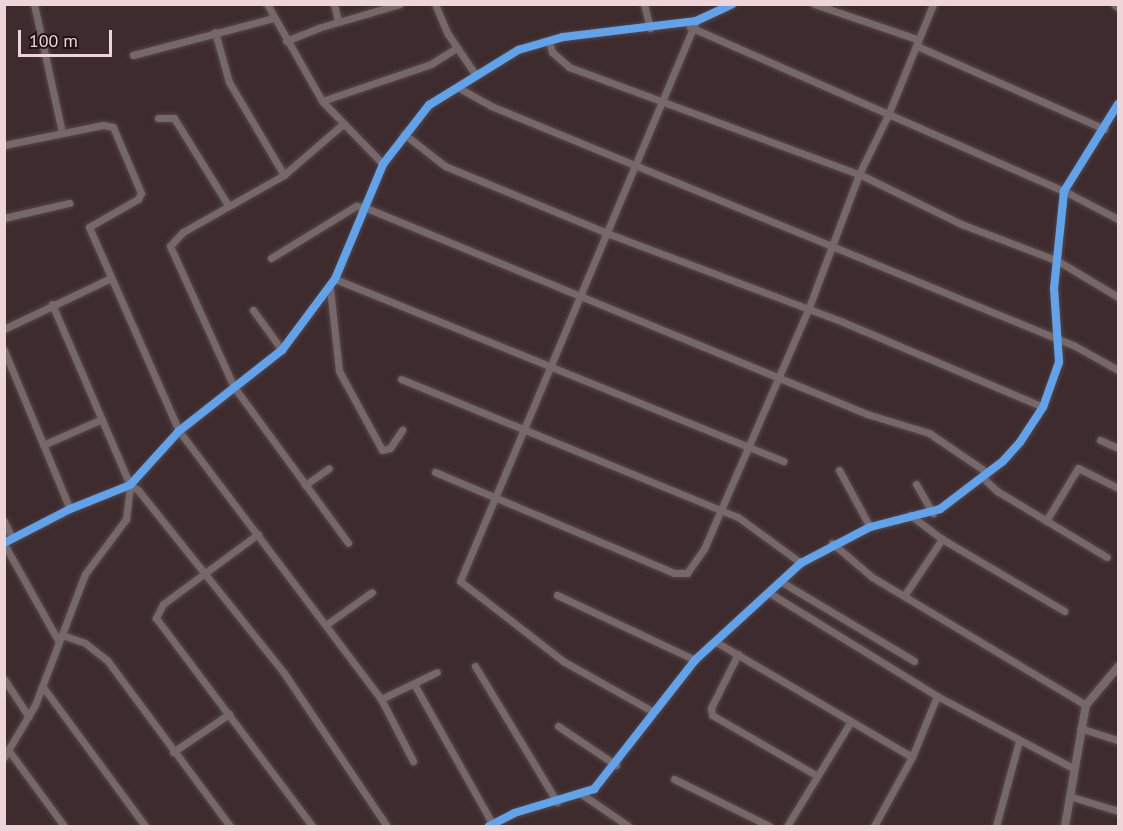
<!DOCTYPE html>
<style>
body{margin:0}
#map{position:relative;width:1123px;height:831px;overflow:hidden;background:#3d2b2d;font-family:"PT Sans",sans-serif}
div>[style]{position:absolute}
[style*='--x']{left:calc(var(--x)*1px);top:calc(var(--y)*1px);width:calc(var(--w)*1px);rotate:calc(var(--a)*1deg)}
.roads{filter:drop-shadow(0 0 2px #574749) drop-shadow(0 0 2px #574749)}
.minor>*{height:7px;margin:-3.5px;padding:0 3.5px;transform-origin:3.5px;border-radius:3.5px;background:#766768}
.tertiary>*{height:8px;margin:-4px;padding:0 4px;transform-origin:4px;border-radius:4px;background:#766768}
.trunk>*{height:10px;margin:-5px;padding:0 5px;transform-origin:5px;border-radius:5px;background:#6b6a6a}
.cycleway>*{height:8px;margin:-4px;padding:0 4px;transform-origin:4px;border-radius:4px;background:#60a3ed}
span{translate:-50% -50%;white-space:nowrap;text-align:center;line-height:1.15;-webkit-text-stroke:4.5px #211213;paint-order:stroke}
.frame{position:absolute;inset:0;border:6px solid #eed6d8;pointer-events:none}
.scale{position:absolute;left:18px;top:30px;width:94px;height:27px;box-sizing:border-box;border:3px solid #eed6d8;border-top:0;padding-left:8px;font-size:18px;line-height:21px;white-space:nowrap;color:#eed6d8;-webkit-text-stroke:4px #211213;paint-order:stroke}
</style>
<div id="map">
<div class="roads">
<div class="minor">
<div style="--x:34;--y:4;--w:131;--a:77.7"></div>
<div style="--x:267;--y:4;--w:112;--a:60.4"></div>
<div style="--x:322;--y:101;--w:88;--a:45.9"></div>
<div style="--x:334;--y:4;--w:18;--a:77"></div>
<div style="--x:435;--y:4;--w:33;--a:67"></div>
<div style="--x:448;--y:34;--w:48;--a:56"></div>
<div style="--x:644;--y:4;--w:25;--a:76"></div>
<div style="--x:814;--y:4;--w:109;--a:18.8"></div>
<div style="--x:690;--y:27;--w:408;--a:23.7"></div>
<div style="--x:1064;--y:191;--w:61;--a:27.4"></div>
<div style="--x:215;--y:32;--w:52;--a:74.4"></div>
<div style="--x:229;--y:82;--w:108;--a:59.4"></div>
<div style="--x:286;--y:41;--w:35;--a:-22"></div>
<div style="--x:318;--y:28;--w:85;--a:-16.3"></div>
<div style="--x:549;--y:41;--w:11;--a:75"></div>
<div style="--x:552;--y:52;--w:23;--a:41"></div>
<div style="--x:569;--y:67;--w:309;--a:20.3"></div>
<div style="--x:859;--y:174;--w:114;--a:26.1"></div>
<div style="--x:961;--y:224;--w:104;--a:20.9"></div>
<div style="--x:1058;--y:261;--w:70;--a:31"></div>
<div style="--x:917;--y:46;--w:205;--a:23.9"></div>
<div style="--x:133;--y:55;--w:146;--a:-14.7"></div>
<div style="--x:459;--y:88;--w:37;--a:29"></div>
<div style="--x:491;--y:106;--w:631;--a:22.34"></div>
<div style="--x:1075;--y:346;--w:49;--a:29.2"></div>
<div style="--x:322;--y:101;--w:115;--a:-18.7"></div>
<div style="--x:431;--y:64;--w:31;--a:-32"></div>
<div style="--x:158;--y:118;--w:16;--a:0"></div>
<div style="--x:174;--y:118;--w:102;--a:58.2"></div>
<div style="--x:343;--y:124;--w:78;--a:139.2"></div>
<div style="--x:284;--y:175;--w:116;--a:150.6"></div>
<div style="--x:183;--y:232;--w:19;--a:133"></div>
<div style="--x:170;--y:246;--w:155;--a:65.6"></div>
<div style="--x:234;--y:387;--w:193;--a:53.8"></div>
<div style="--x:404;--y:134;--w:52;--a:38"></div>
<div style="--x:445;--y:166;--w:172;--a:22.5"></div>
<div style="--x:604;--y:232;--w:255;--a:20.6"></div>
<div style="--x:843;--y:322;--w:217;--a:23"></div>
<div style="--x:4;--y:145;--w:101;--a:-11.4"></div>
<div style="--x:103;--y:125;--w:10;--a:11"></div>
<div style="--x:113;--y:127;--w:72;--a:67"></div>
<div style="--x:141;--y:193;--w:7;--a:117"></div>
<div style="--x:138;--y:199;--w:56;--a:150.3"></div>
<div style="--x:89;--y:227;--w:223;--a:66.2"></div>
<div style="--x:179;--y:431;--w:336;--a:53"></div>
<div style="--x:381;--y:699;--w:70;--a:62.7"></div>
<div style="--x:4;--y:218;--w:67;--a:-13"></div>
<div style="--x:271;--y:258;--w:100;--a:-31.5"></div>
<div style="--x:356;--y:206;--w:8;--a:7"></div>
<div style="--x:364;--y:207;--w:544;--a:22.37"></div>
<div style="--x:867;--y:414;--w:65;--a:17"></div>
<div style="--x:929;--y:433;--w:71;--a:34.1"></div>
<div style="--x:335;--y:279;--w:484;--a:22.1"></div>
<div style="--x:330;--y:288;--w:83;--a:83.8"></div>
<div style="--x:339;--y:371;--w:90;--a:61.4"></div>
<div style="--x:382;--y:450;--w:8;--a:-14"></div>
<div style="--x:390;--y:448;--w:22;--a:-56"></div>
<div style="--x:253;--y:310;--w:49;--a:54.1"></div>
<div style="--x:4;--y:329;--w:119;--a:-25.5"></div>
<div style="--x:4;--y:350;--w:172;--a:67.5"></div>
<div style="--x:401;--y:379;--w:364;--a:22.3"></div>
<div style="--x:738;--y:517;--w:78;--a:36.1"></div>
<div style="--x:1100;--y:440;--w:20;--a:24"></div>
<div style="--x:43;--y:445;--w:64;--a:-23.8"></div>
<div style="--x:839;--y:470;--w:65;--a:61.5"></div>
<div style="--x:435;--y:472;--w:259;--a:22.9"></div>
<div style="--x:674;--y:573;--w:13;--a:0"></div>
<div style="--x:687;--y:573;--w:29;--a:-55"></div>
<div style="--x:704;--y:549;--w:261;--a:-66.5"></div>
<div style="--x:808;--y:310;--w:145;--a:-69.4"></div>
<div style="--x:859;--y:174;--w:66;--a:-63.8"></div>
<div style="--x:888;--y:115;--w:120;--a:-67.9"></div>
<div style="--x:982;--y:477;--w:21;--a:43"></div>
<div style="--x:997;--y:491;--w:128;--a:31"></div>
<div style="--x:916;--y:484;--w:34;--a:60"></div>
<div style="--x:130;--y:485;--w:9;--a:32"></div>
<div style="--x:138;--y:490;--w:234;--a:51.4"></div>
<div style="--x:284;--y:673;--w:183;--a:56.1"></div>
<div style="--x:305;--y:485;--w:29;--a:-35"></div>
<div style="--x:910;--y:515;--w:40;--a:37"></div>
<div style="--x:942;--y:539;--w:142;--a:30.5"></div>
<div style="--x:4;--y:521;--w:19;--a:65"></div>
<div style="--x:1046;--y:521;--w:62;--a:-58.9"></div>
<div style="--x:1078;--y:468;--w:45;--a:26.6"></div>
<div style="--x:258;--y:534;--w:118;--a:143.6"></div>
<div style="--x:163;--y:604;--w:16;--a:117"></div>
<div style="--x:156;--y:618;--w:260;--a:53.1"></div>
<div style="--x:4;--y:543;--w:74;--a:-27.3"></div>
<div style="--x:70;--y:509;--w:65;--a:-21.8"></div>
<div style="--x:130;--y:485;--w:73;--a:-47.8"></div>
<div style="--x:179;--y:431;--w:131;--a:-38.2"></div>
<div style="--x:282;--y:350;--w:89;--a:-53.3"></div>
<div style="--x:335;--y:279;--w:125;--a:-67.3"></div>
<div style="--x:383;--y:164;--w:75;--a:-52.1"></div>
<div style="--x:429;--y:105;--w:105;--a:-31.7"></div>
<div style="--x:518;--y:50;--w:47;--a:-16.1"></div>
<div style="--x:563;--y:37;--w:134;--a:-6.9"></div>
<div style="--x:696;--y:21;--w:40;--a:-25"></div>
<div style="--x:832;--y:543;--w:52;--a:40.4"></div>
<div style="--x:872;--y:577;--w:249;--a:30.9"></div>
<div style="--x:4;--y:544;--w:112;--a:60.7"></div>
<div style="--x:780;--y:581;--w:156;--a:30.8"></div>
<div style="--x:768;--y:592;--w:198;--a:31.6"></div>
<div style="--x:937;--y:696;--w:154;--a:27.9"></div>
<div style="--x:557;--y:595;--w:153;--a:25.2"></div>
<div style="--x:904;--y:596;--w:69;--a:-56.3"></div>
<div style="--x:327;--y:624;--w:55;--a:-35.4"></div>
<div style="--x:62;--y:635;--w:24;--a:19"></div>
<div style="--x:85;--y:643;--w:28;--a:38"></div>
<div style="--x:107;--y:660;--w:207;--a:53.5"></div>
<div style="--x:716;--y:642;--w:227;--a:30.4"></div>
<div style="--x:738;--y:654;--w:60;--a:116.6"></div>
<div style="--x:711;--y:708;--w:7;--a:82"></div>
<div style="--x:712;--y:715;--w:120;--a:30"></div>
<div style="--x:475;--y:666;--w:159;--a:58.9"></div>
<div style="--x:4;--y:679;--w:45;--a:56.7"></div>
<div style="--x:414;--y:684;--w:159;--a:60.7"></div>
<div style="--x:43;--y:687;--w:172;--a:53.7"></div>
<div style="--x:381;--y:699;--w:62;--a:-25.7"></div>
<div style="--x:652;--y:711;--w:102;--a:-150.7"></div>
<div style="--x:563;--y:661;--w:130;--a:-142.2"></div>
<div style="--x:460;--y:581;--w:608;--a:-67.15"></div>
<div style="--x:558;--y:726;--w:70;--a:33.9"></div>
<div style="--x:1080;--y:728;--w:40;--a:18"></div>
<div style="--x:9;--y:751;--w:93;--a:53.7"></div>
<div style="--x:173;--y:752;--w:68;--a:-34.2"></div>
<div style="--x:4;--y:757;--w:61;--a:-59.2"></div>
<div style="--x:35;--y:705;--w:140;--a:-69.1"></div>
<div style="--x:85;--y:574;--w:69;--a:-53.3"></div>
<div style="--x:126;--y:519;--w:34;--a:-83"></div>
<div style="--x:130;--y:485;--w:197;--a:-113.3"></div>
<div style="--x:674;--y:779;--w:106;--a:26.3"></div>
<div style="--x:583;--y:795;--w:55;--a:34.6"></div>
<div style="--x:1069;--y:796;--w:51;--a:17"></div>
<div style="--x:489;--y:826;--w:28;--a:-27"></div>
<div style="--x:514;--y:813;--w:84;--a:-16.7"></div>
<div style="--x:594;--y:789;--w:164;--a:-51.9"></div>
<div style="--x:695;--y:660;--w:144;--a:-42.5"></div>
<div style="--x:801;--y:563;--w:78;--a:-27.6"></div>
<div style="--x:870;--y:527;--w:72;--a:-14.4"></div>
<div style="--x:940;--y:509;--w:79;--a:-37.3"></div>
<div style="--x:1003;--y:461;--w:25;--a:-48"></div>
<div style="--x:1020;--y:442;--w:42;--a:-56.7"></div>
<div style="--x:1043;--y:407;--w:48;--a:-70.4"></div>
<div style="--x:1059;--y:362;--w:74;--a:-93.9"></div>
<div style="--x:1054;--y:288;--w:98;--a:-84.1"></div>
<div style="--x:1064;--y:191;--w:102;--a:-58.2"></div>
<div style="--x:787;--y:826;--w:123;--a:-58.6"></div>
<div style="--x:874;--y:826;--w:79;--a:-61.2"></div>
<div style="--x:912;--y:757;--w:66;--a:-67.7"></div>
<div style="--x:996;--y:826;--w:88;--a:-74.9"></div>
</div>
<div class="tertiary">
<div style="--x:1065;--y:826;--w:123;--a:-80.2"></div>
<div style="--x:1086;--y:705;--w:50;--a:-49.9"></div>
</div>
<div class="trunk">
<div style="--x:1116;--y:4;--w:3;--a:45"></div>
</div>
</div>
<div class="cycleway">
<div style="--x:4;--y:543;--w:74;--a:-27.3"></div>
<div style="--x:70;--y:509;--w:65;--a:-21.8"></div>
<div style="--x:130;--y:485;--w:73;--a:-47.8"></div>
<div style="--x:179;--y:431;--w:131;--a:-38.2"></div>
<div style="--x:282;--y:350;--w:89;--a:-53.3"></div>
<div style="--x:335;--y:279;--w:125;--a:-67.3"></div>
<div style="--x:383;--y:164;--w:75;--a:-52.1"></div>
<div style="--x:429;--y:105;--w:105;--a:-31.7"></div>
<div style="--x:518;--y:50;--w:47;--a:-16.1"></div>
<div style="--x:563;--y:37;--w:134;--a:-6.9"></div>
<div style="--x:696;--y:21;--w:40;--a:-25"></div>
<div style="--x:489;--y:826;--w:28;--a:-27"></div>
<div style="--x:514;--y:813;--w:84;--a:-16.7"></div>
<div style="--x:594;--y:789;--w:164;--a:-51.9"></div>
<div style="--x:695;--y:660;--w:144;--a:-42.5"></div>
<div style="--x:801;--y:563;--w:78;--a:-27.6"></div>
<div style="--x:870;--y:527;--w:72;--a:-14.4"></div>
<div style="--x:940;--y:509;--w:79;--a:-37.3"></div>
<div style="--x:1003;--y:461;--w:25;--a:-48"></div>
<div style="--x:1020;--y:442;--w:42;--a:-56.7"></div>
<div style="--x:1043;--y:407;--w:48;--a:-70.4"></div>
<div style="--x:1059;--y:362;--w:74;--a:-93.9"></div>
<div style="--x:1054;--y:288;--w:98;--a:-84.1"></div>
<div style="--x:1064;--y:191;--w:102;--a:-58.2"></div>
</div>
<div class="frame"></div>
<div class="scale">100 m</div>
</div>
